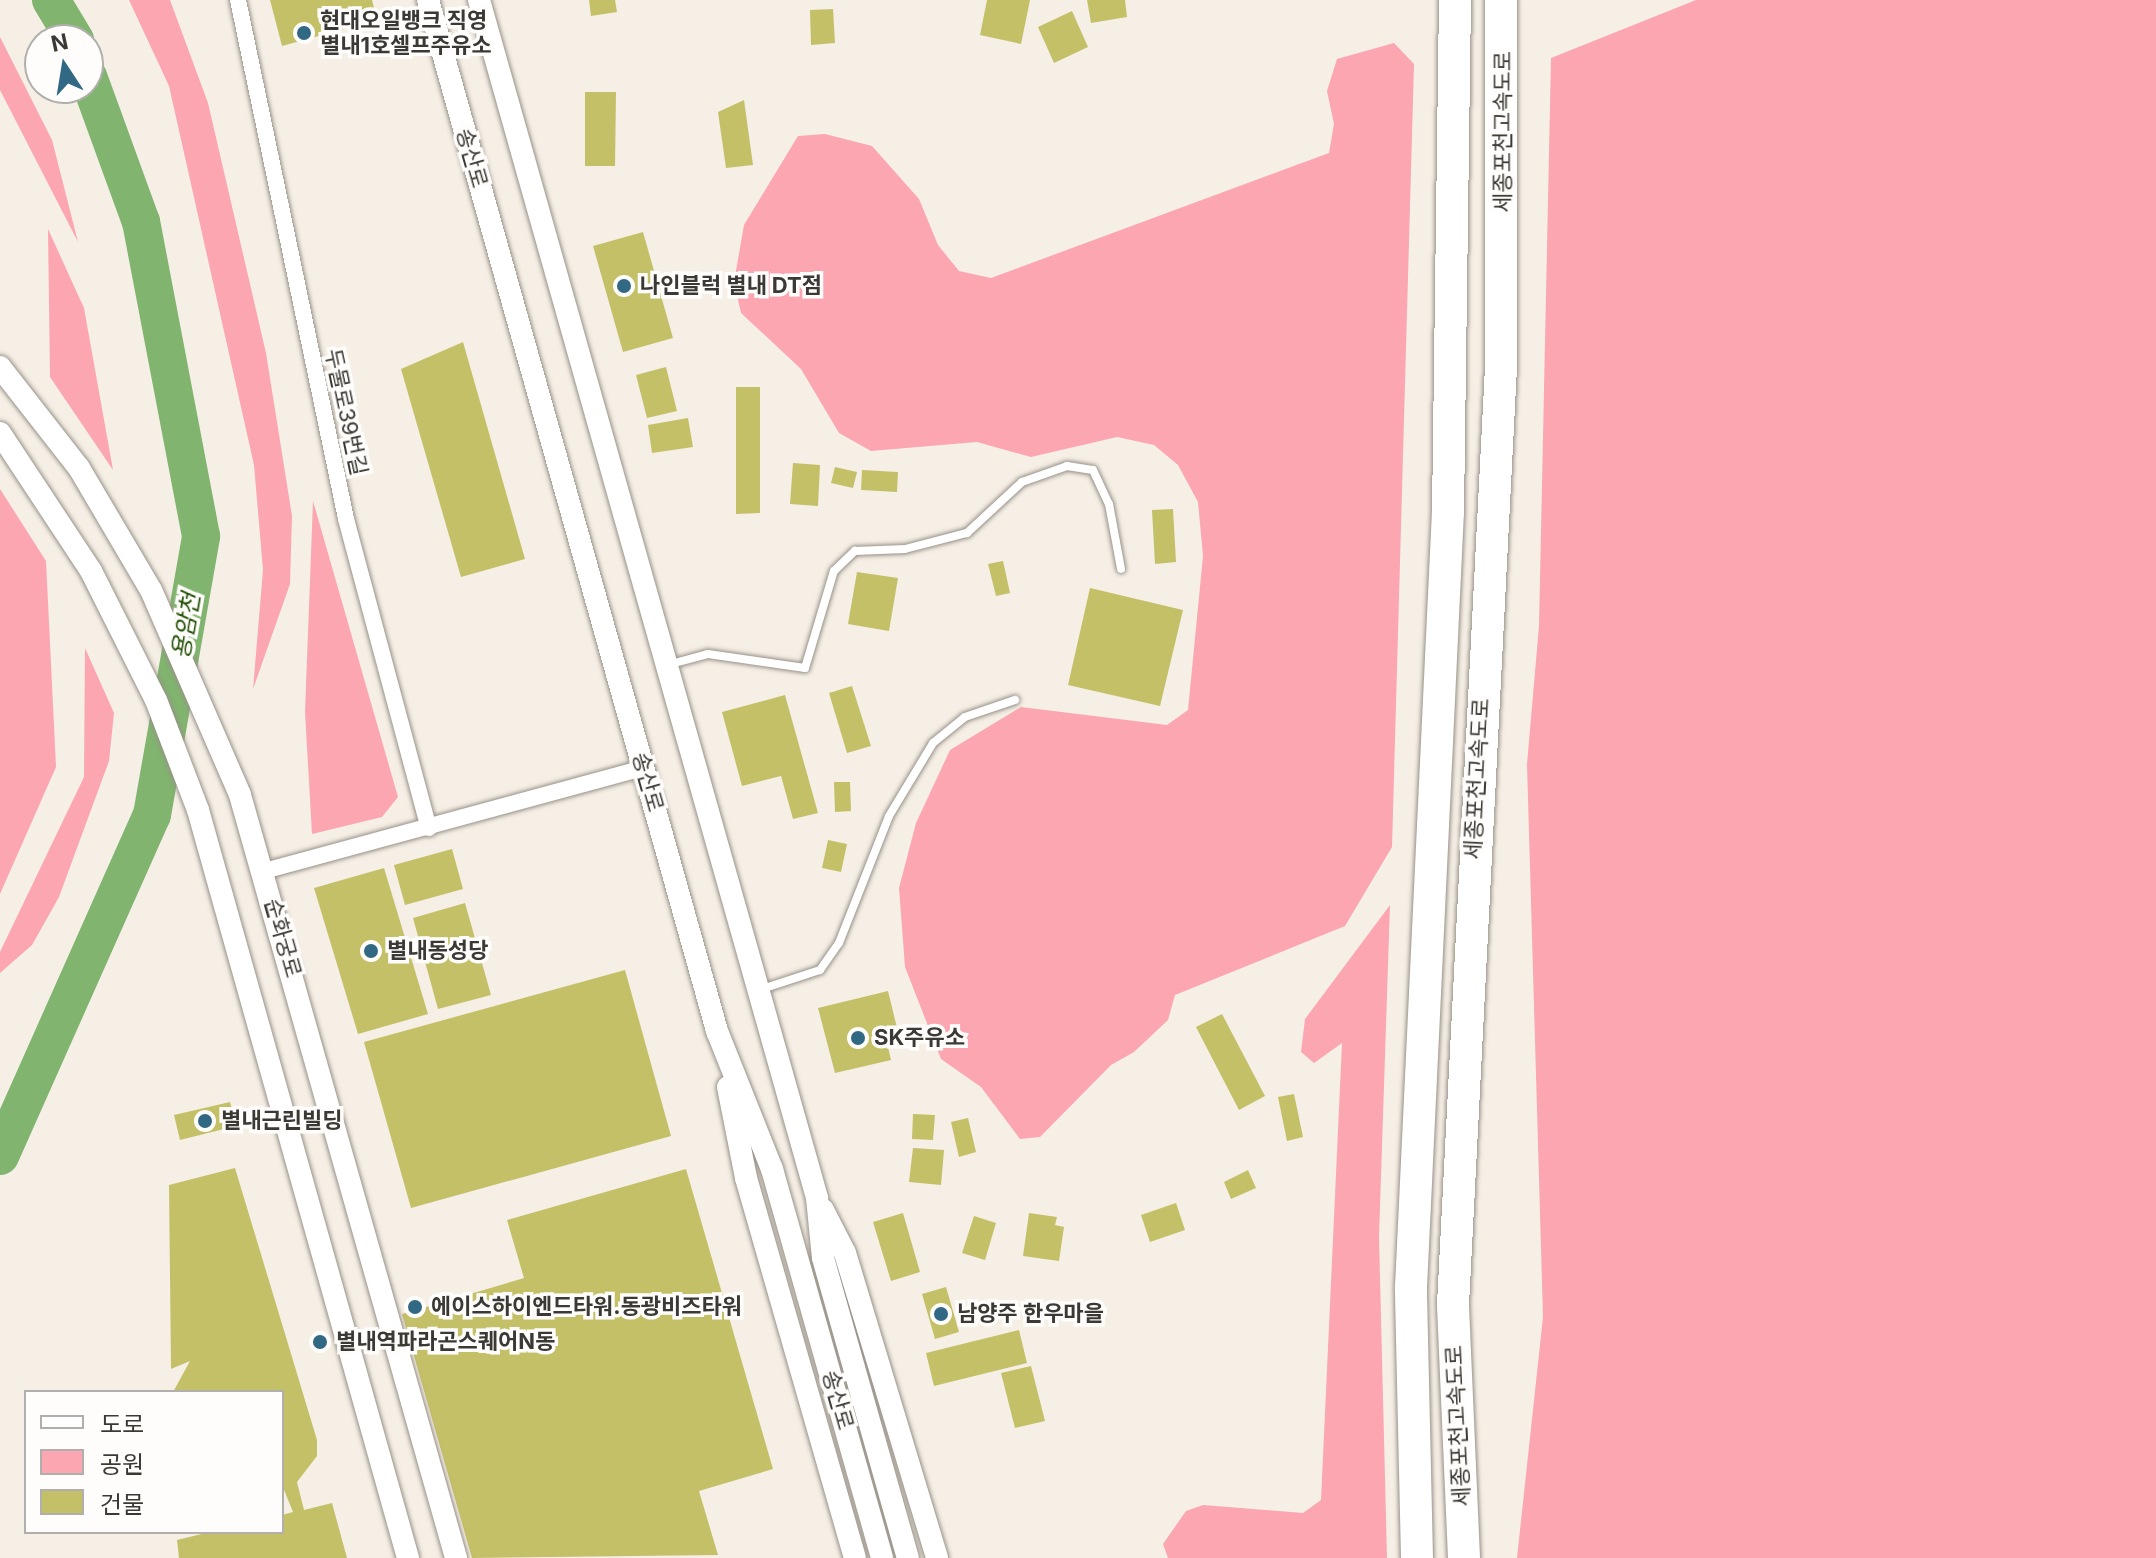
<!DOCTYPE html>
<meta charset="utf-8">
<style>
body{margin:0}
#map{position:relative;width:2156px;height:1558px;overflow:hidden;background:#f6efe6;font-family:Inter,"Noto Sans KR",sans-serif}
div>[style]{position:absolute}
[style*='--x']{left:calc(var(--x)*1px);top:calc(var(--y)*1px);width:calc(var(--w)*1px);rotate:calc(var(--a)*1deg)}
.green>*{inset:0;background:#fba6b1}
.river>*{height:38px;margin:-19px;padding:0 19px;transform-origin:19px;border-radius:19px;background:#81b46f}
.building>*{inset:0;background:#c4c068}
.roads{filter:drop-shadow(0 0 2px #979188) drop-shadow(0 0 2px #979188)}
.service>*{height:8px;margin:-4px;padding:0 4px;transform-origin:4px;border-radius:4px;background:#fff}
.minor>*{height:16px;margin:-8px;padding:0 8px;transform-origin:8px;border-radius:8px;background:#fff}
.tertiary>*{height:22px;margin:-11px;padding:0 11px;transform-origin:11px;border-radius:11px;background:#fff}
.motorway>*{height:32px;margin:-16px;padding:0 16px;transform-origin:16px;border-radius:16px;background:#fff}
.dots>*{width:22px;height:22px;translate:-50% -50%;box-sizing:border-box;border:4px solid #fffdfb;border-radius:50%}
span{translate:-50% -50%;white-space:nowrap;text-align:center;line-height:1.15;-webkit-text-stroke:7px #fffdfb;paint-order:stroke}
.poi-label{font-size:22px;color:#3b3935;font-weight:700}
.left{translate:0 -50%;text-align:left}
.street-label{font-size:22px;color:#3b3935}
.water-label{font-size:24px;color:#204f05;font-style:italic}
.legend{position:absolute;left:24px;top:1390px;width:260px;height:144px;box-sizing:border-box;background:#fffdfb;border:2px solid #b1afac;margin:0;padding:10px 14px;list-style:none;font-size:24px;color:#3b3935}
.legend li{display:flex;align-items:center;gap:16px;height:40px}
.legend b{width:40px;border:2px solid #b1afac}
.north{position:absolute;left:24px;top:24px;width:80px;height:80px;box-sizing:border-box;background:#fffdfb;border:2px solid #b1afac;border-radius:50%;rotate:348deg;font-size:22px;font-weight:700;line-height:32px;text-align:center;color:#3b3935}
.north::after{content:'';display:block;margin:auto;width:28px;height:36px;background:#316883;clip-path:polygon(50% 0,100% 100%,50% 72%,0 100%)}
</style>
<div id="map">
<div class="green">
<div style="clip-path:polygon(129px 0,170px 0,208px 103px,266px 353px,292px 516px,290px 584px,253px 689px,263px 570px,254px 465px,169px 86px)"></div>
<div style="clip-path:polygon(1696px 0,2156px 0,2156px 1558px,1517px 1558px,1543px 1317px,1527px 764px,1539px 626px,1551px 58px)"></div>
<div style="clip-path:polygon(0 37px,52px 140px,78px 242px,0 90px)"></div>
<div style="clip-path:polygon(1394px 43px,1414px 64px,1392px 847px,1345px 926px,1175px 995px,1168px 1020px,1134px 1052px,1111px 1065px,1040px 1137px,1020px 1139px,981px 1087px,941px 1059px,905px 967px,899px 888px,916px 823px,950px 750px,1021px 707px,1167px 725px,1188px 710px,1203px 556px,1198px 502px,1178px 465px,1154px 445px,1117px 437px,1031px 457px,977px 442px,871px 451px,839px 433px,801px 369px,741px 313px,734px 282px,744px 225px,798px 136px,825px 134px,872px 146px,919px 199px,938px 245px,959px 271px,991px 278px,1329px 153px,1334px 124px,1327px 91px,1337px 59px)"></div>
<div style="clip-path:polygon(48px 229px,84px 308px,113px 470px,50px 377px)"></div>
<div style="clip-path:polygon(0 489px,46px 561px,56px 767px,0 894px)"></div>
<div style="clip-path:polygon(313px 501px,398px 797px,382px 817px,312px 834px,305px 712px)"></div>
<div style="clip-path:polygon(85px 648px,114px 713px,109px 761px,59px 897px,32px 945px,0 973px,0 952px,84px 777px)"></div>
<div style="clip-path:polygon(1390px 905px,1379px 1237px,1387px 1558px,1168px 1558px,1163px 1544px,1186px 1511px,1203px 1505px,1303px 1513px,1321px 1500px,1342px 1043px,1314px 1063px,1301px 1052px,1305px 1019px)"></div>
</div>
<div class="river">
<div style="--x:51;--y:0;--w:47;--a:59"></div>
<div style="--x:0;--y:1156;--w:373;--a:-66"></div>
<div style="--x:152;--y:815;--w:283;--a:-80"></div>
<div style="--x:201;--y:536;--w:320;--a:-100.8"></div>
<div style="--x:141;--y:222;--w:155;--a:-110"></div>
</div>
<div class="building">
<div style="clip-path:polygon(270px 0,372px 0,377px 20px,282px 46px)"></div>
<div style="clip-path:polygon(589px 0,615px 0,617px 12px,591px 16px)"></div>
<div style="clip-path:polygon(987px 0,1030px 0,1021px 44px,980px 35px)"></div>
<div style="clip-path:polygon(1087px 0,1125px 0,1127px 17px,1091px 23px)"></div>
<div style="clip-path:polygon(833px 9px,835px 43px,811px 45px,810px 10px)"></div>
<div style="clip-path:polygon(1072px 11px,1088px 47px,1054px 63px,1038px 27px)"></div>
<div style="clip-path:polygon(585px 92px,616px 92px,615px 166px,585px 166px)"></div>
<div style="clip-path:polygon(744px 100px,753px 165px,726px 168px,718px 112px)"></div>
<div style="clip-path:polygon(643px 232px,673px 338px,623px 352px,593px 246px)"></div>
<div style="clip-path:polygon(463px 342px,525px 559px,461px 577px,401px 369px)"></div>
<div style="clip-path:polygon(666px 367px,677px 411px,647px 418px,636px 375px)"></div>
<div style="clip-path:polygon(736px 387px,760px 387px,760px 513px,736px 514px)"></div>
<div style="clip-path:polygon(688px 418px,693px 447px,652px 453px,648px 425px)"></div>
<div style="clip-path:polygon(793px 463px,820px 465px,818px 506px,790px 504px)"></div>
<div style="clip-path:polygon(835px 467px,857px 472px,853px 488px,831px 483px)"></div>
<div style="clip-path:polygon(862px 470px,898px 472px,897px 492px,861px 490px)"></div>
<div style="clip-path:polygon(1173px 509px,1176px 562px,1155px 564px,1152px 510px)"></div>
<div style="clip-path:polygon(1003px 561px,1010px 593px,996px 596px,988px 564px)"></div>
<div style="clip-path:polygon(857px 572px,898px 578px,889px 631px,848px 624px)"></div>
<div style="clip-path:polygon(1090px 588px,1183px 610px,1160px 706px,1068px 685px)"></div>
<div style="clip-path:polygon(852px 686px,871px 746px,847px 753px,829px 693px)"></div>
<div style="clip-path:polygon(785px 695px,818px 813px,793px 819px,781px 776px,742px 786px,722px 712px)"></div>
<div style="clip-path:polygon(834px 782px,850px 782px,851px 811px,835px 812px)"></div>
<div style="clip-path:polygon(828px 840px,847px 844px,841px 872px,822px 868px)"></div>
<div style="clip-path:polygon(452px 849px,463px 889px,405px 905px,394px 865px)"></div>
<div style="clip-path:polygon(384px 868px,428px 1014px,358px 1034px,314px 888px)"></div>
<div style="clip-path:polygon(465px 903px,491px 995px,438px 1009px,413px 918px)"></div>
<div style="clip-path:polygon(625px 970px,671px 1136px,411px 1208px,364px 1042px)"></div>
<div style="clip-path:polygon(888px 991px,900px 1040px,887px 1043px,891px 1060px,835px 1073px,818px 1008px)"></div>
<div style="clip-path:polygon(1222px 1014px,1265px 1096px,1239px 1110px,1196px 1027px)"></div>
<div style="clip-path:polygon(1294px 1094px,1303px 1137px,1287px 1141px,1278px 1097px)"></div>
<div style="clip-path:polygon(230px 1102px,236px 1126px,180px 1140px,174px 1115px)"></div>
<div style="clip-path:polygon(913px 1114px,935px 1115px,933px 1140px,912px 1139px)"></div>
<div style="clip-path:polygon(968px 1118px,976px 1152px,959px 1157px,951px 1122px)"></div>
<div style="clip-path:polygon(913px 1148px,944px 1150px,941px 1185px,909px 1182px)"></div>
<div style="clip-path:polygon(235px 1168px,317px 1440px,317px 1456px,297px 1482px,304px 1510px,332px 1503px,347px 1558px,179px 1558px,177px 1540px,210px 1532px,282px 1532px,282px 1515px,293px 1512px,282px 1485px,282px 1392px,173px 1392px,190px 1361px,171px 1369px,169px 1185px)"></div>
<div style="clip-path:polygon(686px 1169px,773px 1469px,699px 1491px,718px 1555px,472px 1558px,402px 1314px,524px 1278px,507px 1220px)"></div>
<div style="clip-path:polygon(1248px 1170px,1256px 1188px,1231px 1199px,1224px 1182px)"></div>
<div style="clip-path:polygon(1176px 1203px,1185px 1230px,1150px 1242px,1141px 1215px)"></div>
<div style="clip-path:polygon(903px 1213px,920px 1272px,891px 1281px,873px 1222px)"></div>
<div style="clip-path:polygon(1029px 1213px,1057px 1217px,1055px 1225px,1064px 1227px,1059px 1261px,1023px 1256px)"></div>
<div style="clip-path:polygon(974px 1216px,996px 1223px,985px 1260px,962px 1253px)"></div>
<div style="clip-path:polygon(946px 1287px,959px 1332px,935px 1339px,922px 1294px)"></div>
<div style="clip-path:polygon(1019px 1330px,1027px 1363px,934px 1386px,926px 1353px)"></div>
<div style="clip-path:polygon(1031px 1366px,1045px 1421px,1015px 1428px,1001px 1373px)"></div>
</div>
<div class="roads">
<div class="service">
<div style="--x:667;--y:665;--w:42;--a:-15"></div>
<div style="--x:708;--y:654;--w:98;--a:8.2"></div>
<div style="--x:805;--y:668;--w:101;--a:-73.4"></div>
<div style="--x:834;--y:571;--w:29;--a:-44"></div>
<div style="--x:855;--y:551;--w:50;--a:-2.3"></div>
<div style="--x:905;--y:549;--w:64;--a:-14.5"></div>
<div style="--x:967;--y:533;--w:75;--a:-42.8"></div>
<div style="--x:1022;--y:482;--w:48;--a:-19.6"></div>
<div style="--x:1067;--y:466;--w:26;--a:9"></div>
<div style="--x:1093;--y:470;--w:38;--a:65"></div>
<div style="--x:1109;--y:504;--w:66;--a:79.5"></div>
<div style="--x:759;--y:990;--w:64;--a:-18.2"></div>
<div style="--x:820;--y:970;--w:33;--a:-55"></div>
<div style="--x:839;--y:943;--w:136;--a:-68.5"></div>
<div style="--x:889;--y:816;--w:85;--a:-58.9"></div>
<div style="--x:933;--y:743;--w:41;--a:-39.1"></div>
<div style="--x:965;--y:717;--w:53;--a:-18.8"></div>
</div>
<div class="minor">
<div style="--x:238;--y:0;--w:530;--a:78.24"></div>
<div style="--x:346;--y:519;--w:320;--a:75"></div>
<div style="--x:264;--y:871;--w:394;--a:-15.2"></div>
</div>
<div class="tertiary">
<div style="--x:428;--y:0;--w:1071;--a:74.34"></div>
<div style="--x:717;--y:1031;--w:149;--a:68.3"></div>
<div style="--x:772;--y:1169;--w:404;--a:74.2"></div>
<div style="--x:479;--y:0;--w:1245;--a:74.24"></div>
<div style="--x:817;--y:1198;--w:60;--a:84.3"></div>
<div style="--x:823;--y:1258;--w:312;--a:74.2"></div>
<div style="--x:0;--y:367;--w:128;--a:52"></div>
<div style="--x:79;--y:468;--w:142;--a:59.5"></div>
<div style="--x:151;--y:590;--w:223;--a:66.5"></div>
<div style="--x:240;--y:795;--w:793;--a:74.19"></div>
<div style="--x:0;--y:433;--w:165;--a:56.6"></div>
<div style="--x:91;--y:571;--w:144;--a:63.3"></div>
<div style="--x:156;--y:700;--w:118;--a:69.1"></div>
<div style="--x:198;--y:810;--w:777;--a:74.32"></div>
<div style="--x:728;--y:1087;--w:93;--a:78.8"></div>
<div style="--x:746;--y:1178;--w:395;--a:74"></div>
<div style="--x:823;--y:1210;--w:48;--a:62.9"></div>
<div style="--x:845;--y:1253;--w:319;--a:73.2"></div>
</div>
<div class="motorway">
<div style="--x:1417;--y:1558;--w:271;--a:-91.3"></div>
<div style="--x:1411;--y:1287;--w:776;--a:-87.27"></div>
<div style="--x:1448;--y:512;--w:512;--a:-89.22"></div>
<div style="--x:1464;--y:1558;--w:253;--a:-92.5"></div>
<div style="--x:1453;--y:1305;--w:939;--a:-87.07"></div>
<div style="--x:1501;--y:367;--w:367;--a:-90"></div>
</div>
</div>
<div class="dots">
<div style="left:304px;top:33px;background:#316883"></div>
<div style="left:624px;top:286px;background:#316883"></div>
<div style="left:371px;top:951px;background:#316883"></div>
<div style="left:858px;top:1038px;background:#316883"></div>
<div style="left:205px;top:1121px;background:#316883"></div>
<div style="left:415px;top:1307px;background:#316883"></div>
<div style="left:941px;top:1314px;background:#316883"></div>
<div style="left:320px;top:1342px;background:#316883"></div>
</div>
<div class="poi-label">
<span class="left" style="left:320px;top:33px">현대오일뱅크 직영<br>별내1호셀프주유소</span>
<span class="left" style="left:640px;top:286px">나인블럭 별내 DT점</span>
<span class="left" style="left:387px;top:951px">별내동성당</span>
<span class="left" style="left:874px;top:1038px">SK주유소</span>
<span class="left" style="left:221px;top:1121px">별내근린빌딩</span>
<span class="left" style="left:431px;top:1307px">에이스하이엔드타워.동광비즈타워</span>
<span class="left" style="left:957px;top:1314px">남양주 한우마을</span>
<span class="left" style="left:336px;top:1342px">별내역파라곤스퀘어N동</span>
</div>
<div class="street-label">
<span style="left:1503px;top:132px;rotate:-90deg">세종포천고속도로</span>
<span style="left:472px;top:158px;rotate:74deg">송산로</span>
<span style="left:346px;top:412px;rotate:78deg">두물로39번길</span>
<span style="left:1477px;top:779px;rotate:-87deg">세종포천고속도로</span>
<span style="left:648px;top:782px;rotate:74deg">송산로</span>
<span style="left:283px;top:938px;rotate:74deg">순화궁로</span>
<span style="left:838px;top:1400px;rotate:74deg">송산로</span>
<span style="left:1458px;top:1426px;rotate:-93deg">세종포천고속도로</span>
</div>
<div class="water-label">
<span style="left:186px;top:626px;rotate:-80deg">용암천</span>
</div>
<ul class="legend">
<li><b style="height:10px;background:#fff"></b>도로</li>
<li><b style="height:22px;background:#fba6b1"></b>공원</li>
<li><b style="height:22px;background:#c4c068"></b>건물</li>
</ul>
<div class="north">N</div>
</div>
